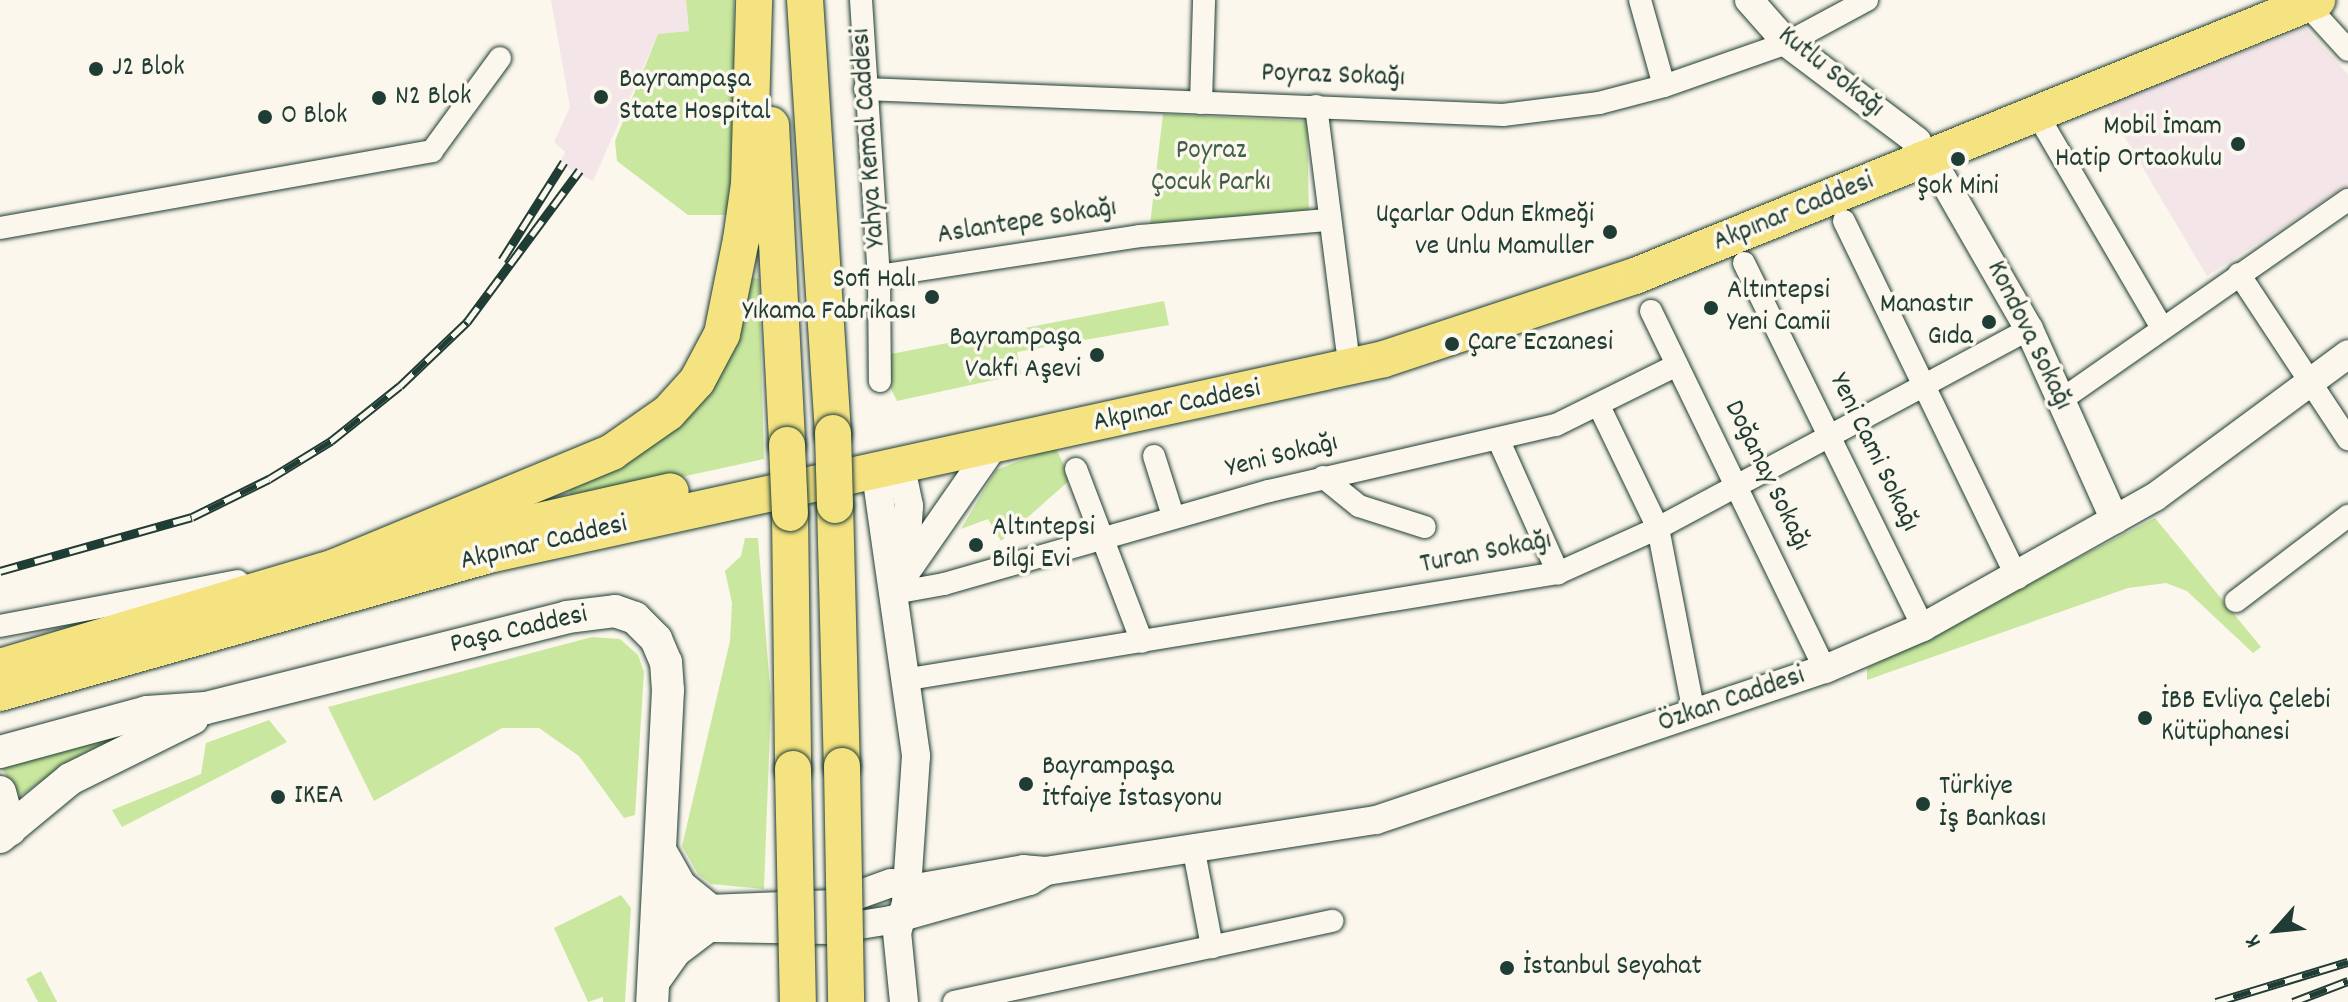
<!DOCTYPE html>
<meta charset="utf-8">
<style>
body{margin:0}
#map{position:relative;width:2348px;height:1002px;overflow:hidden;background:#fbf7ec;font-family:Dekko,sans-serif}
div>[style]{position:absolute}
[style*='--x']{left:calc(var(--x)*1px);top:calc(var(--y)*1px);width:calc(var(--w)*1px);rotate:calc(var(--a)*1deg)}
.built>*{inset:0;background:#f4e5e9}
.green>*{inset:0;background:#c9e79e}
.roads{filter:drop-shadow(0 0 2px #1f3d34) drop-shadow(0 0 2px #1f3d34)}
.minor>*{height:22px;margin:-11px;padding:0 11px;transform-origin:11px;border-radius:11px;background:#fbf7ec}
.tertiary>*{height:28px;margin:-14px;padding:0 14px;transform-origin:14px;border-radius:14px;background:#fbf7ec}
.secondary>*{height:32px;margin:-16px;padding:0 16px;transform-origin:16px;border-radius:16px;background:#fbf7ec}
.primary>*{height:36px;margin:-18px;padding:0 18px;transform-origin:18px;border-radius:18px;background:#f5e382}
.trunk>*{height:36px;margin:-18px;padding:0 18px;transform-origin:18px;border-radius:18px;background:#f5e382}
.rail>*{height:9px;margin-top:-4.5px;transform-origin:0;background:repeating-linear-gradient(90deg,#fbf7ec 0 18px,#1f3d34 0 36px);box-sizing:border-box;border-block:2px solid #1f3d34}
.bridges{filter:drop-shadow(0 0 2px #1f3d34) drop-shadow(0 0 2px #1f3d34)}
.trunk-bridge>*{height:36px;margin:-18px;padding:0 18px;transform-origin:18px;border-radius:18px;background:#f5e382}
.dots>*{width:22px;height:22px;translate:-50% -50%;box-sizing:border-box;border:4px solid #fbf7ec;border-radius:50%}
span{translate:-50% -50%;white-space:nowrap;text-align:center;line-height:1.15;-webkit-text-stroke:7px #fbf7ec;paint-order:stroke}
.poi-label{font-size:28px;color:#1f3d34}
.left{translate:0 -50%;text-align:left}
.right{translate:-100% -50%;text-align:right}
.street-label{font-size:28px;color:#1f3d34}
.park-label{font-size:28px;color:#415f49}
.north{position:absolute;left:2236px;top:890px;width:80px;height:80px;-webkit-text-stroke:6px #fbf7ec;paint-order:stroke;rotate:243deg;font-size:22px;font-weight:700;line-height:32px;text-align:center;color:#1f3d34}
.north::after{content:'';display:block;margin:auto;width:28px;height:36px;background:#1f3d34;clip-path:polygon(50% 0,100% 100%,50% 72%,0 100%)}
</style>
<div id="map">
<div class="built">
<div style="clip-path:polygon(551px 0,686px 0,689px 31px,658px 34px,593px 181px,560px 164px,565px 152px,554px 142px,570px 107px)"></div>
<div style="clip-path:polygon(2305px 28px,2348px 74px,2348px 185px,2207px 276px,2105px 104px)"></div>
</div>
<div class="green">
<div style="clip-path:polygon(686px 0,734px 0,734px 204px,727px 215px,688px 215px,617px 161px,615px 141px,658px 34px,689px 31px)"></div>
<div style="clip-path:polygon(1163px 114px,1307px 121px,1309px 217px,1150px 225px)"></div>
<div style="clip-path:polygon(750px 277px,759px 279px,764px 459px,571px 501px,569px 489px,650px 446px)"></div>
<div style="clip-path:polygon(1164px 301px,1169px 325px,1017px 352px,1021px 374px,897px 401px,884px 375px,891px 354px)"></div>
<div style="clip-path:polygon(1055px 447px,1071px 479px,1001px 541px,988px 519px,961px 529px,996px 470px)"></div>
<div style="clip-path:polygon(2155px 518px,2261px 647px,2253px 653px,2187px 591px,2166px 583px,2128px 588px,1867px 680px,1867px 668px)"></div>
<div style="clip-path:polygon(745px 538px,758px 538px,771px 700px,764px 889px,711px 884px,698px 874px,682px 846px,730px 641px,732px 603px,725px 571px,741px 556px)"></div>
<div style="clip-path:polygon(592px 637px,620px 639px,638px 655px,644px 672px,635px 815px,624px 818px,579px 756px,539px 728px,502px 728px,374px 801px,328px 707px)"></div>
<div style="clip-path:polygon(269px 720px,287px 742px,122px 827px,112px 810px,201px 774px,206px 743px)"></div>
<div style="clip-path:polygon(143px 728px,59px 770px,20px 796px,0 766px)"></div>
<div style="clip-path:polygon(621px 895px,631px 908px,625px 1002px,603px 1002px,603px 997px,588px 1002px,554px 928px)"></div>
<div style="clip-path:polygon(41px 971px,57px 1002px,38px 1002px,26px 979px)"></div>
</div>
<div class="roads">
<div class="minor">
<div style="--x:861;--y:0;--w:277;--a:86.3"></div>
<div style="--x:879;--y:276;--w:105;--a:89.5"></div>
<div style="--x:1640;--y:0;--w:89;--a:74.4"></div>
<div style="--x:2306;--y:4;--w:62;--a:47.6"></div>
<div style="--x:865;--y:89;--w:639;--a:2.33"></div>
<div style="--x:1503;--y:115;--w:97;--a:-7.1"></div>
<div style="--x:1599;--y:103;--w:67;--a:-14.7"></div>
<div style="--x:1664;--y:86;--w:130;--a:-19.3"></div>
<div style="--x:1787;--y:43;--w:91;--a:-28.3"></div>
<div style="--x:1201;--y:103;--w:103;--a:-88.3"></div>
<div style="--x:1316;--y:106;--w:243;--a:82.7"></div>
<div style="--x:2037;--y:114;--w:248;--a:59.7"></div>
<div style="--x:1844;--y:221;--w:397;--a:64.1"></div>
<div style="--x:0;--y:228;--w:439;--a:-10.1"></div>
<div style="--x:432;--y:151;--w:115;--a:-53.8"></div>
<div style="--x:1744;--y:263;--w:406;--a:63.8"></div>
<div style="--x:2239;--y:274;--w:198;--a:56.6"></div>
<div style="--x:879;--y:276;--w:264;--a:-8.7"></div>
<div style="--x:1140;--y:236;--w:188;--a:-4.9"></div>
<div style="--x:1651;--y:311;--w:398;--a:64.1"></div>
<div style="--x:2061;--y:400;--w:350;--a:-34.9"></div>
<div style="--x:1599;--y:406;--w:136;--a:64.2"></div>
<div style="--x:1658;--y:528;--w:189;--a:79"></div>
<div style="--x:1499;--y:441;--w:145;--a:65.9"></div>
<div style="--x:1154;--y:456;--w:63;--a:72.4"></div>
<div style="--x:1076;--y:469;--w:185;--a:69.1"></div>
<div style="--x:1323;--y:477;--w:46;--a:38.9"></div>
<div style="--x:1359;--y:506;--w:69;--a:17.7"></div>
<div style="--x:894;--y:593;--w:51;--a:-10.2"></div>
<div style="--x:944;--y:584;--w:338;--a:-16"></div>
<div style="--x:1269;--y:491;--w:294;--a:-13"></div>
<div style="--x:1556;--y:425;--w:135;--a:-26.4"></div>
<div style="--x:2236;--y:601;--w:141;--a:-37.2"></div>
<div style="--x:0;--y:626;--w:242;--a:-10.7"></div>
<div style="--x:903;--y:680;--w:664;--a:-9.28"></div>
<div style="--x:1558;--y:573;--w:110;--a:-24.2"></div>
<div style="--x:1658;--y:528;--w:421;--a:-28.2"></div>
<div style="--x:1193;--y:846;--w:103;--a:79.3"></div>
<div style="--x:954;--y:1002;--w:387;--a:-12.1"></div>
</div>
<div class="tertiary">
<div style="--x:1749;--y:0;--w:57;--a:48.5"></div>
<div style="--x:1787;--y:43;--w:163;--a:37"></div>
<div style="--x:1930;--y:157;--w:198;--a:60.1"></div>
<div style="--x:2029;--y:329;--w:209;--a:65.8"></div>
<div style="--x:901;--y:468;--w:39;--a:78"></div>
<div style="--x:909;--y:506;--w:61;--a:93.8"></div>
<div style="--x:876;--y:474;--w:285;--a:81.9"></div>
<div style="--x:916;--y:756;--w:147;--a:93.9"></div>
<div style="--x:906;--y:903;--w:30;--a:107"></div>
<div style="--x:897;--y:932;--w:70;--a:84.3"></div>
<div style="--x:903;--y:576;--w:156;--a:-55.2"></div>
<div style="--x:661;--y:848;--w:43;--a:60.4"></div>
<div style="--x:682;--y:885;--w:40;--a:39"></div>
<div style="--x:1046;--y:871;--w:334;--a:-8.8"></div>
<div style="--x:1376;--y:820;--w:474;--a:-18.6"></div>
<div style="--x:1825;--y:669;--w:107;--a:-23.2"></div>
<div style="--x:1923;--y:627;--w:266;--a:-29.3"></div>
<div style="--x:2155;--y:497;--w:240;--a:-36.5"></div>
<div style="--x:657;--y:927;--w:171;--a:1"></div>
<div style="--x:828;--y:930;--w:64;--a:-9"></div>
<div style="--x:891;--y:920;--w:144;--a:-15.7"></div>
<div style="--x:1030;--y:881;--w:19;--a:-32"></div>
<div style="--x:1046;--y:871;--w:22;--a:-175"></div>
<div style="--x:1024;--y:869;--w:110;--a:170"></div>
<div style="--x:916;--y:888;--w:25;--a:-169"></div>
<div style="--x:891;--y:883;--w:62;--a:160.1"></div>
<div style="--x:833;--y:904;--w:175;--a:177.7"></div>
<div style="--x:652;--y:987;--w:43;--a:-54.5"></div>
<div style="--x:677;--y:952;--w:38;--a:-37"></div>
</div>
<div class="secondary">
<div style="--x:0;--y:752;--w:152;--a:-15.2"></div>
<div style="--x:147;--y:712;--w:59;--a:-3.9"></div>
<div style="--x:206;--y:708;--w:372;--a:-14.1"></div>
<div style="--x:567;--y:617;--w:48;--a:-7.1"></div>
<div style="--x:615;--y:611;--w:21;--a:19"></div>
<div style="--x:635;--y:618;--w:30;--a:45"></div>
<div style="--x:656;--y:639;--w:25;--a:67"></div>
<div style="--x:666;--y:662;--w:28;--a:86"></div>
<div style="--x:668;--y:690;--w:312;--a:92.9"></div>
<div style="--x:0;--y:792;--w:39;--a:75"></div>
<div style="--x:0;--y:837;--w:91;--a:-39.6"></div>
<div style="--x:70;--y:779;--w:137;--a:-26.4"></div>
</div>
<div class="primary">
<div style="--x:0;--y:667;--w:350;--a:-16.6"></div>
<div style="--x:335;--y:567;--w:344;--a:-12.7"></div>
<div style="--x:0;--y:693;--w:508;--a:-15.76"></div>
<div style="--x:489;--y:555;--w:916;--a:-12.35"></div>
<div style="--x:1384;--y:359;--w:264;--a:-18.3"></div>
<div style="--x:1635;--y:276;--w:736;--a:-22.03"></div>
</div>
<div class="trunk">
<div style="--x:805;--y:0;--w:434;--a:86.3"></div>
<div style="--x:771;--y:125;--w:320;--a:87.1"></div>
<div style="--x:835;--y:505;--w:261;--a:88.5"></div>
<div style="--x:790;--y:513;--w:256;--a:89.3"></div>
<div style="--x:335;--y:567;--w:300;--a:-22.5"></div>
<div style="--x:612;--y:452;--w:68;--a:-34.9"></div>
<div style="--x:668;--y:413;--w:43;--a:-47.8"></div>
<div style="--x:697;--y:381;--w:53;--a:-62"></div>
<div style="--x:722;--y:334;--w:96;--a:-78.6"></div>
<div style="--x:741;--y:240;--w:57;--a:-81.9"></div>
<div style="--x:749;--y:184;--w:184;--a:-88.4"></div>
</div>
</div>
<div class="rail">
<div style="--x:502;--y:260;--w:116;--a:-57.7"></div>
<div style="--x:0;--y:571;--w:199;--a:-15.7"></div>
<div style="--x:192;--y:517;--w:86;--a:-26.3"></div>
<div style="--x:269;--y:479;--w:73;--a:-31.5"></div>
<div style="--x:331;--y:441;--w:88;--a:-38.6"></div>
<div style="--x:400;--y:386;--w:93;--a:-43.7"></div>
<div style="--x:467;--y:322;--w:189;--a:-53.4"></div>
<div style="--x:2216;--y:1002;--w:138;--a:-16.9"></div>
<div style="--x:2293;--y:1002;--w:59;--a:-20.9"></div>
</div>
<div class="bridges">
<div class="trunk-bridge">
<div style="--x:833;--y:433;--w:72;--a:88.4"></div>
<div style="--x:787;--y:445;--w:68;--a:87.5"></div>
<div style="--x:842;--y:766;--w:236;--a:89"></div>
<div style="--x:793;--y:769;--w:233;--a:88.8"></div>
</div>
</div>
<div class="dots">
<div style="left:96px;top:69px;background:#1f3d34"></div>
<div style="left:601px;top:97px;background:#1f3d34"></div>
<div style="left:379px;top:98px;background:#1f3d34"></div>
<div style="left:265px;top:117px;background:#1f3d34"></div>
<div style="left:2238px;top:144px;background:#1f3d34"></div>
<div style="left:1958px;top:159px;background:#1f3d34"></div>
<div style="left:1610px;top:232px;background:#1f3d34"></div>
<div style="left:932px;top:297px;background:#1f3d34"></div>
<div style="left:1711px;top:308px;background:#1f3d34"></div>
<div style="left:1989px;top:322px;background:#1f3d34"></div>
<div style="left:1452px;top:344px;background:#1f3d34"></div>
<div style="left:1097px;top:355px;background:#1f3d34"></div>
<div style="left:976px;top:545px;background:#1f3d34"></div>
<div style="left:2145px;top:718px;background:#1f3d34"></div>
<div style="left:1026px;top:784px;background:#1f3d34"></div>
<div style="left:278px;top:797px;background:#1f3d34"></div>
<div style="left:1923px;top:804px;background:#1f3d34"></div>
<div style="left:1507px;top:968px;background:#1f3d34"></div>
</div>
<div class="poi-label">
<span class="left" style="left:112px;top:69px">J2 Blok</span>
<span class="left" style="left:619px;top:97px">Bayrampaşa<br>State Hospital</span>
<span class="left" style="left:395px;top:98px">N2 Blok</span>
<span class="left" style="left:281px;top:117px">O Blok</span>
<span class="right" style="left:2222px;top:144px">Mobil İmam<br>Hatip Ortaokulu</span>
<span style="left:1958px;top:188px">Şok Mini</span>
<span class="right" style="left:1594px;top:232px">Uçarlar Odun Ekmeği<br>ve Unlu Mamuller</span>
<span class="right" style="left:916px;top:297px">Sofi Halı<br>Yıkama Fabrikası</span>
<span class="left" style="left:1727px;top:308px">Altıntepsi<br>Yeni Camii</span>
<span class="right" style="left:1973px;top:322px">Manastır<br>Gıda</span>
<span class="right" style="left:1081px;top:355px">Bayrampaşa<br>Vakfı Aşevi</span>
<span class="left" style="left:1468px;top:344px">Çare Eczanesi</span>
<span class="left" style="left:992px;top:545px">Altıntepsi<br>Bilgi Evi</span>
<span class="left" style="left:2161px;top:718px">İBB Evliya Çelebi<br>Kütüphanesi</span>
<span class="left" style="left:1042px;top:784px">Bayrampaşa<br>İtfaiye İstasyonu</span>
<span class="left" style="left:1939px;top:804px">Türkiye<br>İş Bankası</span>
<span class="left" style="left:294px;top:797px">IKEA</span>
<span class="left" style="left:1523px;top:968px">İstanbul Seyahat</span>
</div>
<div class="street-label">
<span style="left:1830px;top:73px;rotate:39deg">Kutlu Sokağı</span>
<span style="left:1333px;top:77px;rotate:2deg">Poyraz Sokağı</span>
<span style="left:870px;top:138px;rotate:-94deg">Yahya Kemal Caddesi</span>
<span style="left:1794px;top:213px;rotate:-22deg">Akpınar Caddesi</span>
<span style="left:1027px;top:223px;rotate:-9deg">Aslantepe Sokağı</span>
<span style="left:2028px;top:336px;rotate:64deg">Kondova Sokağı</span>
<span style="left:1177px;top:407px;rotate:-12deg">Akpınar Caddesi</span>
<span style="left:1873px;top:453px;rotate:64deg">Yeni Cami Sokağı</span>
<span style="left:1282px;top:457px;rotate:-14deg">Yeni Sokağı</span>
<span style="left:1766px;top:476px;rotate:64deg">Doğanay Sokağı</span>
<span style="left:544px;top:544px;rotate:-13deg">Akpınar Caddesi</span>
<span style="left:1486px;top:554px;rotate:-11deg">Turan Sokağı</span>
<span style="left:519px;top:631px;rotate:-13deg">Paşa Caddesi</span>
<span style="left:1732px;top:701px;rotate:-19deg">Özkan Caddesi</span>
</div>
<div class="park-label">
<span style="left:1211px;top:168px">Poyraz<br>Çocuk Parkı</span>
</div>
<div class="north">K</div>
</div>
